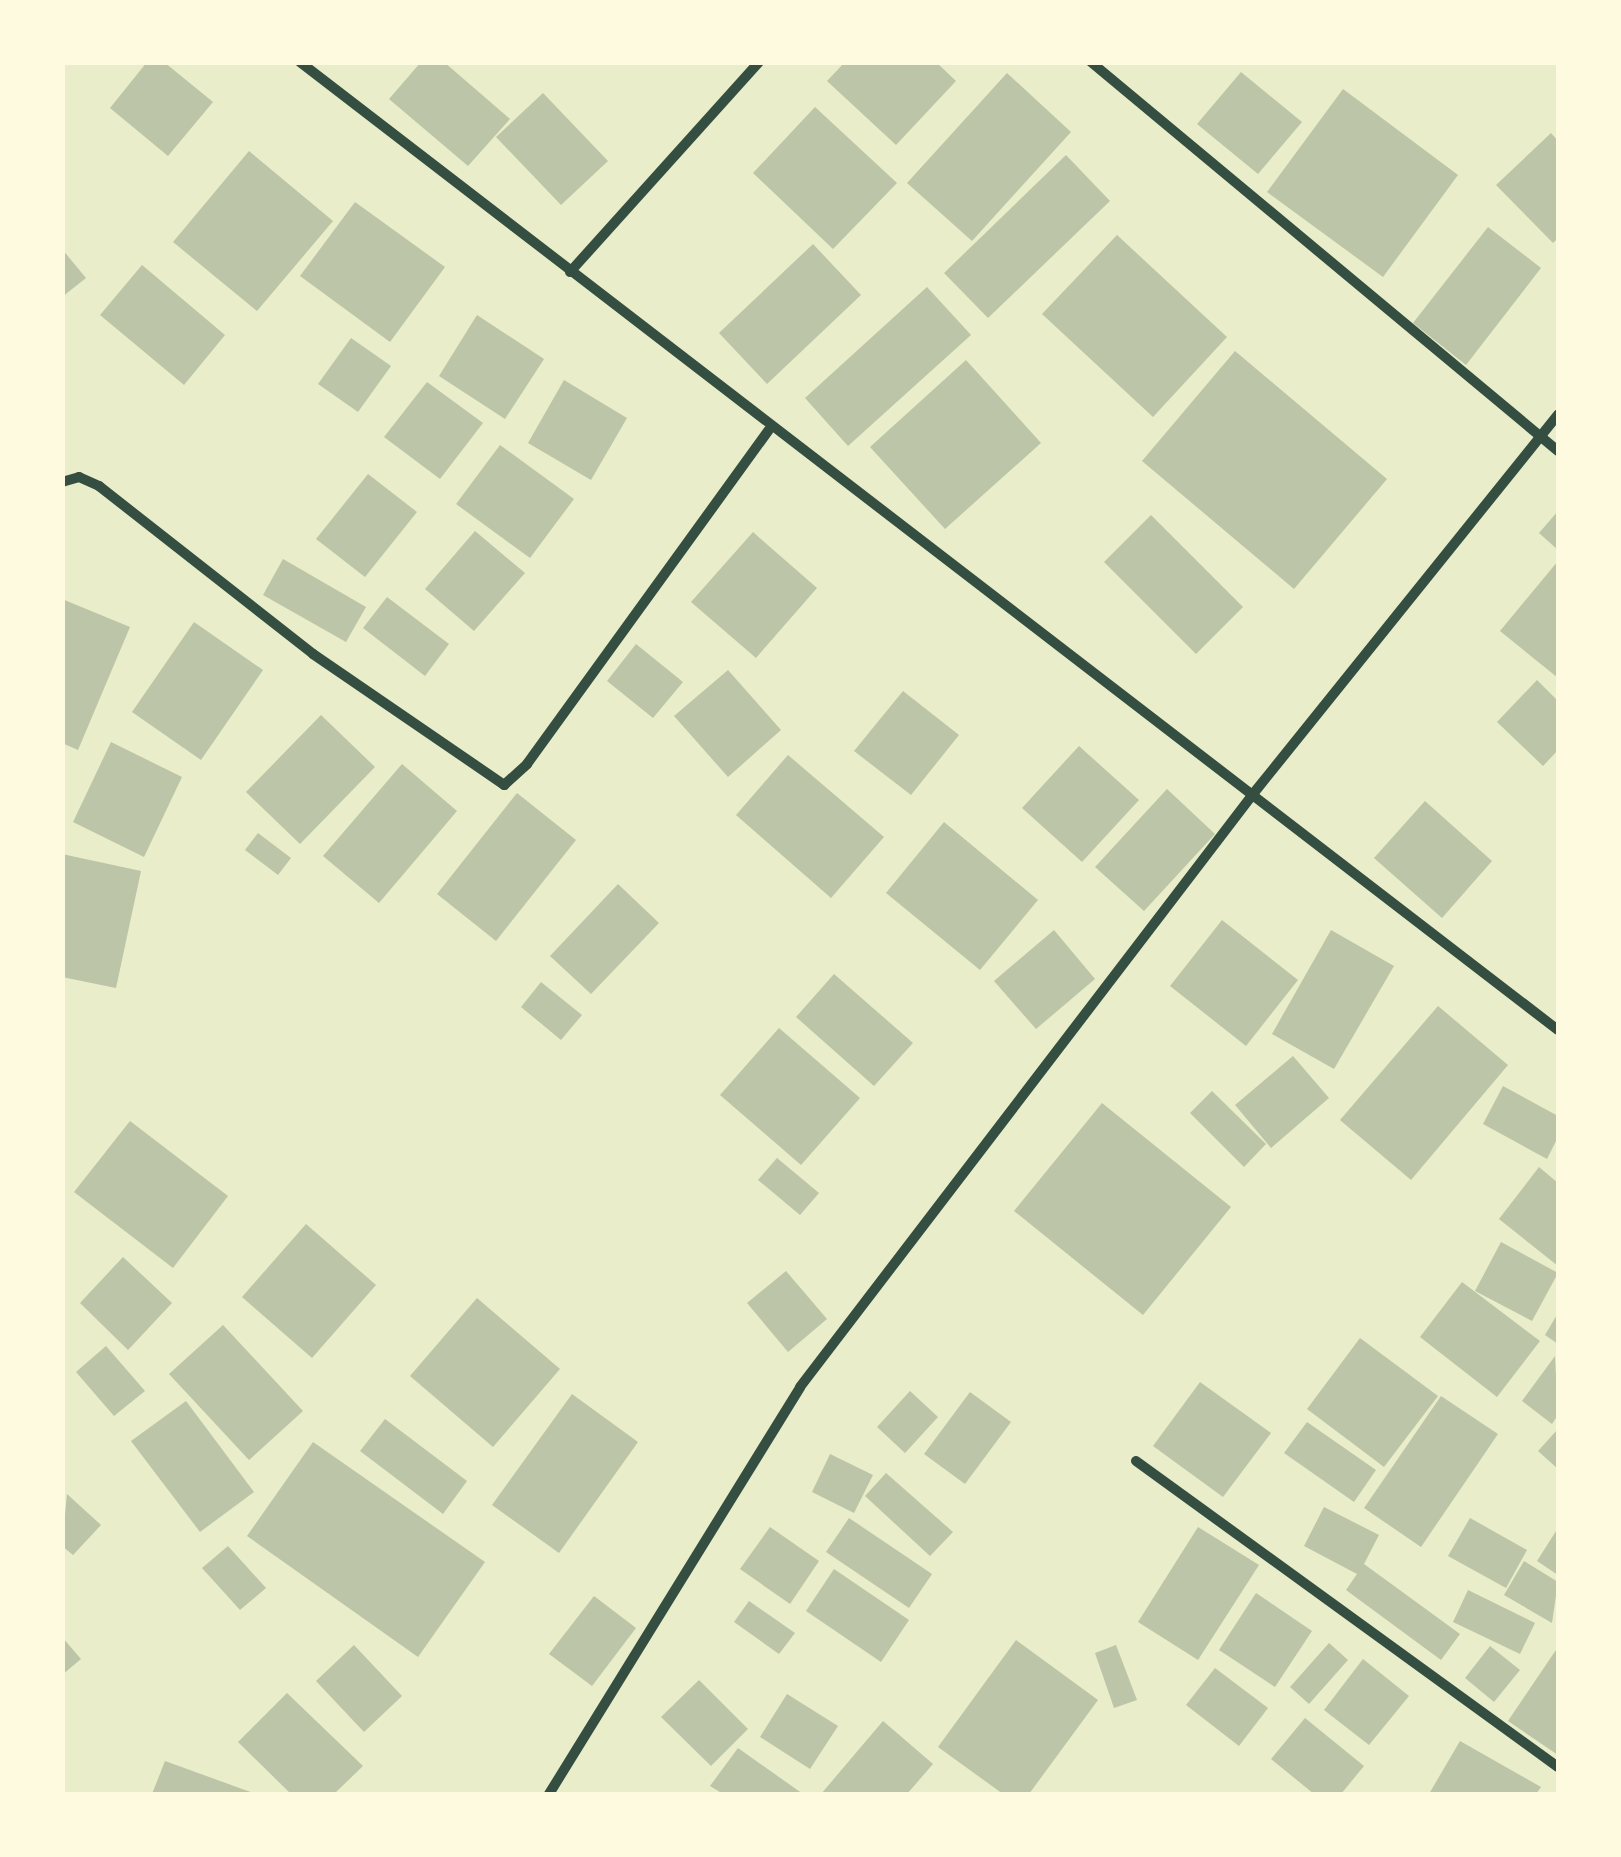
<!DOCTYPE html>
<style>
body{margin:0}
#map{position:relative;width:1621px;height:1857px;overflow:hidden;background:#e9edc9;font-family:Commissioner,sans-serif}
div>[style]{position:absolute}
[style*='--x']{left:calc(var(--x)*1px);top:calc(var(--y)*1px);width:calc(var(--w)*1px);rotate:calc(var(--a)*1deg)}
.building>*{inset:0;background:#bcc5a7}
.minor>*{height:10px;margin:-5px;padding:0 5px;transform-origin:5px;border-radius:5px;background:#344e41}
span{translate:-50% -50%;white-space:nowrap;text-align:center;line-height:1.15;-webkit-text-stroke:9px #fefae0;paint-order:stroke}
.frame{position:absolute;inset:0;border:65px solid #fefae0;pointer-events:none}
</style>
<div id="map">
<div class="building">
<div style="clip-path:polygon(147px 62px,164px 62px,213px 102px,168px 156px,110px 108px)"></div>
<div style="clip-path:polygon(421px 62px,444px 62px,510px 119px,468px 166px,389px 99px)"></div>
<div style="clip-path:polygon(845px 62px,936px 62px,956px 81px,896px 145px,827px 81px)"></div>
<div style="clip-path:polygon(1241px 72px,1302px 122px,1258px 174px,1197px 124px)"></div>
<div style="clip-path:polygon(1007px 73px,1071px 132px,972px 241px,907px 183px)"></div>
<div style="clip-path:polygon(1343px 89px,1458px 175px,1383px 277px,1267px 192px)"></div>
<div style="clip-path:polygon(543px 93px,608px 161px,561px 205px,496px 137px)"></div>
<div style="clip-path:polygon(815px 107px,897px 183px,833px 249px,753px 173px)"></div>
<div style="clip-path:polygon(1551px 133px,1558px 141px,1558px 238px,1553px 243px,1496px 185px)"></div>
<div style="clip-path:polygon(249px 151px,333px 221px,257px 311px,173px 242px)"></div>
<div style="clip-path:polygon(1066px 155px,1110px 201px,988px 318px,944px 273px)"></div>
<div style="clip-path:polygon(355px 202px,445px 267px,390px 342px,300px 276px)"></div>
<div style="clip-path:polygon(1488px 227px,1541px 268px,1466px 365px,1413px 323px)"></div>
<div style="clip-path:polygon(1117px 235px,1227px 337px,1153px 417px,1042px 314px)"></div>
<div style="clip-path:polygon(813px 244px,861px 295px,767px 384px,719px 333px)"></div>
<div style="clip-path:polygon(62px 249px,86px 278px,62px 297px)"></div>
<div style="clip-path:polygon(142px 265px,225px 335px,184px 385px,100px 315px)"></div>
<div style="clip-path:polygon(927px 287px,971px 335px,848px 446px,805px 398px)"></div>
<div style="clip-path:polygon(477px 315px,544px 359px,505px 419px,439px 376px)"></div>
<div style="clip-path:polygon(351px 338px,391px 366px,358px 412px,318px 384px)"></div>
<div style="clip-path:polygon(1235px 351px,1387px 479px,1294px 589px,1142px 461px)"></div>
<div style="clip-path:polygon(966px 360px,1041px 443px,945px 529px,870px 447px)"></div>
<div style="clip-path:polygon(564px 380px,627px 418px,591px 480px,528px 443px)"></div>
<div style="clip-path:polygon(427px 382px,483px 423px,440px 479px,384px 437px)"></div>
<div style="clip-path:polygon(500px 445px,574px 499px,530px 558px,456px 504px)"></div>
<div style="clip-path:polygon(368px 474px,417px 512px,365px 577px,316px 539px)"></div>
<div style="clip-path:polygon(1558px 511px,1558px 550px,1539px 533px)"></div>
<div style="clip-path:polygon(1151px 515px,1243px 607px,1196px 654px,1104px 562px)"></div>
<div style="clip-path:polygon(475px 531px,525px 573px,474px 631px,425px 589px)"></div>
<div style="clip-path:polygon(753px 532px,817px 588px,756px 658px,691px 602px)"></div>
<div style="clip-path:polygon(283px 559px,366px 607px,346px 642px,263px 595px)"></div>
<div style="clip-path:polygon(1558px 561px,1558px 678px,1500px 631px)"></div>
<div style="clip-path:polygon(387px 597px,449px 644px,425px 676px,363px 628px)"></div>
<div style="clip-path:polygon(62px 599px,130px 627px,78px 750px,62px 743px)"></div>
<div style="clip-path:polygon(194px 622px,263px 670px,201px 760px,132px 712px)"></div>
<div style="clip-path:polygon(636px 644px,683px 682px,653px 718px,607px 681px)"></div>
<div style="clip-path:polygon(728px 670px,781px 730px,728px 777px,674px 716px)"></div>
<div style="clip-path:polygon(1537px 680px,1558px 701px,1558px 750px,1543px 766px,1497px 722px)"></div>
<div style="clip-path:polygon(903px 691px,959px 735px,911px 795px,854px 751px)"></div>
<div style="clip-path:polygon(321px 715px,375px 767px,300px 844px,246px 792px)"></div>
<div style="clip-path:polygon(111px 742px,182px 777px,144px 857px,73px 822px)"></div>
<div style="clip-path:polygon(1079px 746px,1139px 800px,1082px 862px,1022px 808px)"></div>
<div style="clip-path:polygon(788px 755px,884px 837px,831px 898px,736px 815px)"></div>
<div style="clip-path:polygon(402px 764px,457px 811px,379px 903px,323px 856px)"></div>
<div style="clip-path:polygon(1167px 789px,1215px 834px,1144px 911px,1095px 867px)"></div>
<div style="clip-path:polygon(517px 793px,576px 840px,496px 941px,437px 894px)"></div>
<div style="clip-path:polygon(1425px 801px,1492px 861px,1442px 918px,1374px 858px)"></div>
<div style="clip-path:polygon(944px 822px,1038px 900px,980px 970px,886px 893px)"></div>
<div style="clip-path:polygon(258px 833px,291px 858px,278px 875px,245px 850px)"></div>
<div style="clip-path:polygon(62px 854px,141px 871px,116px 988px,62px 977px)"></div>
<div style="clip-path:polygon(618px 884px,659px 923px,591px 994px,550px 956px)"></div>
<div style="clip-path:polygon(1222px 920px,1298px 980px,1246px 1046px,1170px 986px)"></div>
<div style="clip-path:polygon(1054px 930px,1095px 979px,1036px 1029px,994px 981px)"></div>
<div style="clip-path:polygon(1331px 930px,1394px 966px,1334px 1069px,1272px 1034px)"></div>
<div style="clip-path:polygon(834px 974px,913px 1043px,874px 1086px,796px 1017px)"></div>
<div style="clip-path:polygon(541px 982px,582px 1015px,561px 1040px,521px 1007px)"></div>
<div style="clip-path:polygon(1438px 1006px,1508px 1065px,1411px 1180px,1340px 1120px)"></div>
<div style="clip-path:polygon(779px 1028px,860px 1098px,801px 1165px,720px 1095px)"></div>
<div style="clip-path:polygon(1293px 1056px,1329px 1098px,1271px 1148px,1235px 1105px)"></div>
<div style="clip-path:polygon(1503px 1086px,1558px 1116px,1558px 1137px,1547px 1159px,1483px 1124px)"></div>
<div style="clip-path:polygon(1212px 1091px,1266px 1144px,1244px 1167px,1190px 1113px)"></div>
<div style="clip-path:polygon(1102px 1103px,1231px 1207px,1143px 1315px,1014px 1211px)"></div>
<div style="clip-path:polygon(130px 1121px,228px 1196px,173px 1268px,74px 1192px)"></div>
<div style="clip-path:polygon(777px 1158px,819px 1193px,800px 1215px,758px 1180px)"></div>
<div style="clip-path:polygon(1539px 1167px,1558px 1183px,1558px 1266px,1499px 1219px)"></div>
<div style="clip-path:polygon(306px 1224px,376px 1285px,312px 1358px,242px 1297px)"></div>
<div style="clip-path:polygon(1501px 1242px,1558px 1273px,1532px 1321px,1475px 1291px)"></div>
<div style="clip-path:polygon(123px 1257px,172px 1303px,128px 1350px,80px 1303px)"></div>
<div style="clip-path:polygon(786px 1271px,827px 1319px,788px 1352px,747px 1303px)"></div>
<div style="clip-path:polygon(1462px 1282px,1540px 1341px,1497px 1397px,1420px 1337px)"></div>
<div style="clip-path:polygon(477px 1298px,560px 1369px,493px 1447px,410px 1376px)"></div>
<div style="clip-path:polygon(1558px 1313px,1558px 1344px,1545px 1335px)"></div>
<div style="clip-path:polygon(223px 1325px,303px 1411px,249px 1460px,169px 1374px)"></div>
<div style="clip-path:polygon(1360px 1338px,1438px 1396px,1384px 1467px,1307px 1409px)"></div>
<div style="clip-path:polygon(106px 1346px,145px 1391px,114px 1416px,76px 1372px)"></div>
<div style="clip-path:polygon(1555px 1356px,1558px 1415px,1552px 1424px,1522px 1401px)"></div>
<div style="clip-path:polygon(1200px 1382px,1271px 1433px,1223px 1497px,1153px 1446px)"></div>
<div style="clip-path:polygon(910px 1391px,938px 1417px,905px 1453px,877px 1427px)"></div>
<div style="clip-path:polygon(970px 1392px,1011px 1422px,965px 1484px,924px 1454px)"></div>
<div style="clip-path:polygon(572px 1394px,638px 1442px,559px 1553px,492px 1505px)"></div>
<div style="clip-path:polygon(1441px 1396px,1498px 1434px,1421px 1547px,1364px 1508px)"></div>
<div style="clip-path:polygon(186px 1401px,254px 1492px,200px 1532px,131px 1441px)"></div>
<div style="clip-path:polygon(385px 1419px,467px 1481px,443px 1514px,360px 1451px)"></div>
<div style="clip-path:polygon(1307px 1422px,1376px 1470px,1354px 1502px,1284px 1453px)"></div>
<div style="clip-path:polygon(1558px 1429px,1558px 1469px,1538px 1451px)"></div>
<div style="clip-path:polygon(313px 1442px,485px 1562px,418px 1657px,247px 1536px)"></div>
<div style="clip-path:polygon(830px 1454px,873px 1475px,854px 1513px,812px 1492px)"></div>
<div style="clip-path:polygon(886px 1473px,953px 1532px,930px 1556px,865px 1496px)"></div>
<div style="clip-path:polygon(67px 1494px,101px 1525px,73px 1555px,62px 1546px)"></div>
<div style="clip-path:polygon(1324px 1507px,1379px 1535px,1364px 1564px,1460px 1634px,1441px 1660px,1346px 1590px,1357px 1574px,1304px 1546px)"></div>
<div style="clip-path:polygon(849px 1518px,932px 1574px,909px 1608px,826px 1552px)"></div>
<div style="clip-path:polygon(1470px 1518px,1527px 1550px,1506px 1588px,1448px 1556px)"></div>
<div style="clip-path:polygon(770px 1527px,819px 1561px,790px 1604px,740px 1569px)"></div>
<div style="clip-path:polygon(1198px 1527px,1259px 1565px,1198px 1660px,1138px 1622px)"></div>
<div style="clip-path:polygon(1558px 1528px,1558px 1575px,1537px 1561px)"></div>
<div style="clip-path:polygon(228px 1546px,266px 1588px,240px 1610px,202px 1568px)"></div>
<div style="clip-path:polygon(1524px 1561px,1558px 1582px,1552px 1623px,1504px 1595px)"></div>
<div style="clip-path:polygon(834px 1569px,909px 1620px,881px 1662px,806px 1611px)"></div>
<div style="clip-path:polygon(1468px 1590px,1535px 1623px,1520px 1654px,1453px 1622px)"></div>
<div style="clip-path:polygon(1256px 1593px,1312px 1631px,1275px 1687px,1219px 1650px)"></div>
<div style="clip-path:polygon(594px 1596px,636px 1628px,592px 1686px,549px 1654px)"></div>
<div style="clip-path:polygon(749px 1601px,795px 1633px,779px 1654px,734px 1622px)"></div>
<div style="clip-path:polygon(62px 1637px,81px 1659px,62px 1675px)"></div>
<div style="clip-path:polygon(1016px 1640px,1098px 1700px,1029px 1794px,1003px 1794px,938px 1747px)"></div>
<div style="clip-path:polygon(1329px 1643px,1348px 1660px,1309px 1704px,1290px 1687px)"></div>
<div style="clip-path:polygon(354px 1645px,402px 1696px,364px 1732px,316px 1681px)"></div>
<div style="clip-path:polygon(1116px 1645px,1137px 1700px,1114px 1708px,1095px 1653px)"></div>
<div style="clip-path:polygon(1490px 1646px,1520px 1670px,1494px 1702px,1465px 1678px)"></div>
<div style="clip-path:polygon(1558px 1647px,1558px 1755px,1508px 1721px)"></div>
<div style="clip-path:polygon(1363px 1659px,1409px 1696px,1369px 1745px,1324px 1710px)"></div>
<div style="clip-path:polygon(1215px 1668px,1268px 1708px,1239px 1746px,1186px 1705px)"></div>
<div style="clip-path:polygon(699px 1680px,748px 1729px,711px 1766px,661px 1717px)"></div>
<div style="clip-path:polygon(287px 1693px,363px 1766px,334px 1794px,291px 1794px,238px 1742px)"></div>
<div style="clip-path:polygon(787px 1694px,838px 1726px,810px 1769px,760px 1737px)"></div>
<div style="clip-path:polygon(1305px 1718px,1364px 1766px,1341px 1794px,1314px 1794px,1271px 1759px)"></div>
<div style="clip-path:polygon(883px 1721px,933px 1764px,907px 1794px,821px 1794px)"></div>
<div style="clip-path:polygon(1460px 1741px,1541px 1787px,1536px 1794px,1429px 1794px)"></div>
<div style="clip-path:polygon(738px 1748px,803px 1794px,723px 1794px,710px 1786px)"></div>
<div style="clip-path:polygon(165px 1761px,256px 1794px,152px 1794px)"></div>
</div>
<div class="minor">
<div style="--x:300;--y:62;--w:1587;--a:37.58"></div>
<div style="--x:1091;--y:62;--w:608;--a:39.79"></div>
<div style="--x:570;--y:272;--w:283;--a:-48"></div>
<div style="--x:62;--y:482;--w:18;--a:-16"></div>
<div style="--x:79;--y:477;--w:22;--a:24"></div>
<div style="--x:99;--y:486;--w:272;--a:38.1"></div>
<div style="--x:313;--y:654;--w:232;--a:34.4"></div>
<div style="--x:504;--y:785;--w:31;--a:-42"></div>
<div style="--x:527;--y:764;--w:412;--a:-54.1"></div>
<div style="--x:1136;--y:1461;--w:521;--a:35.95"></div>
<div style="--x:549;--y:1794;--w:478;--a:-58.3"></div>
<div style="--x:800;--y:1387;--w:746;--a:-52.62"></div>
<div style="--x:1253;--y:794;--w:487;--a:-51.2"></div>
</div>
<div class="frame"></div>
</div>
